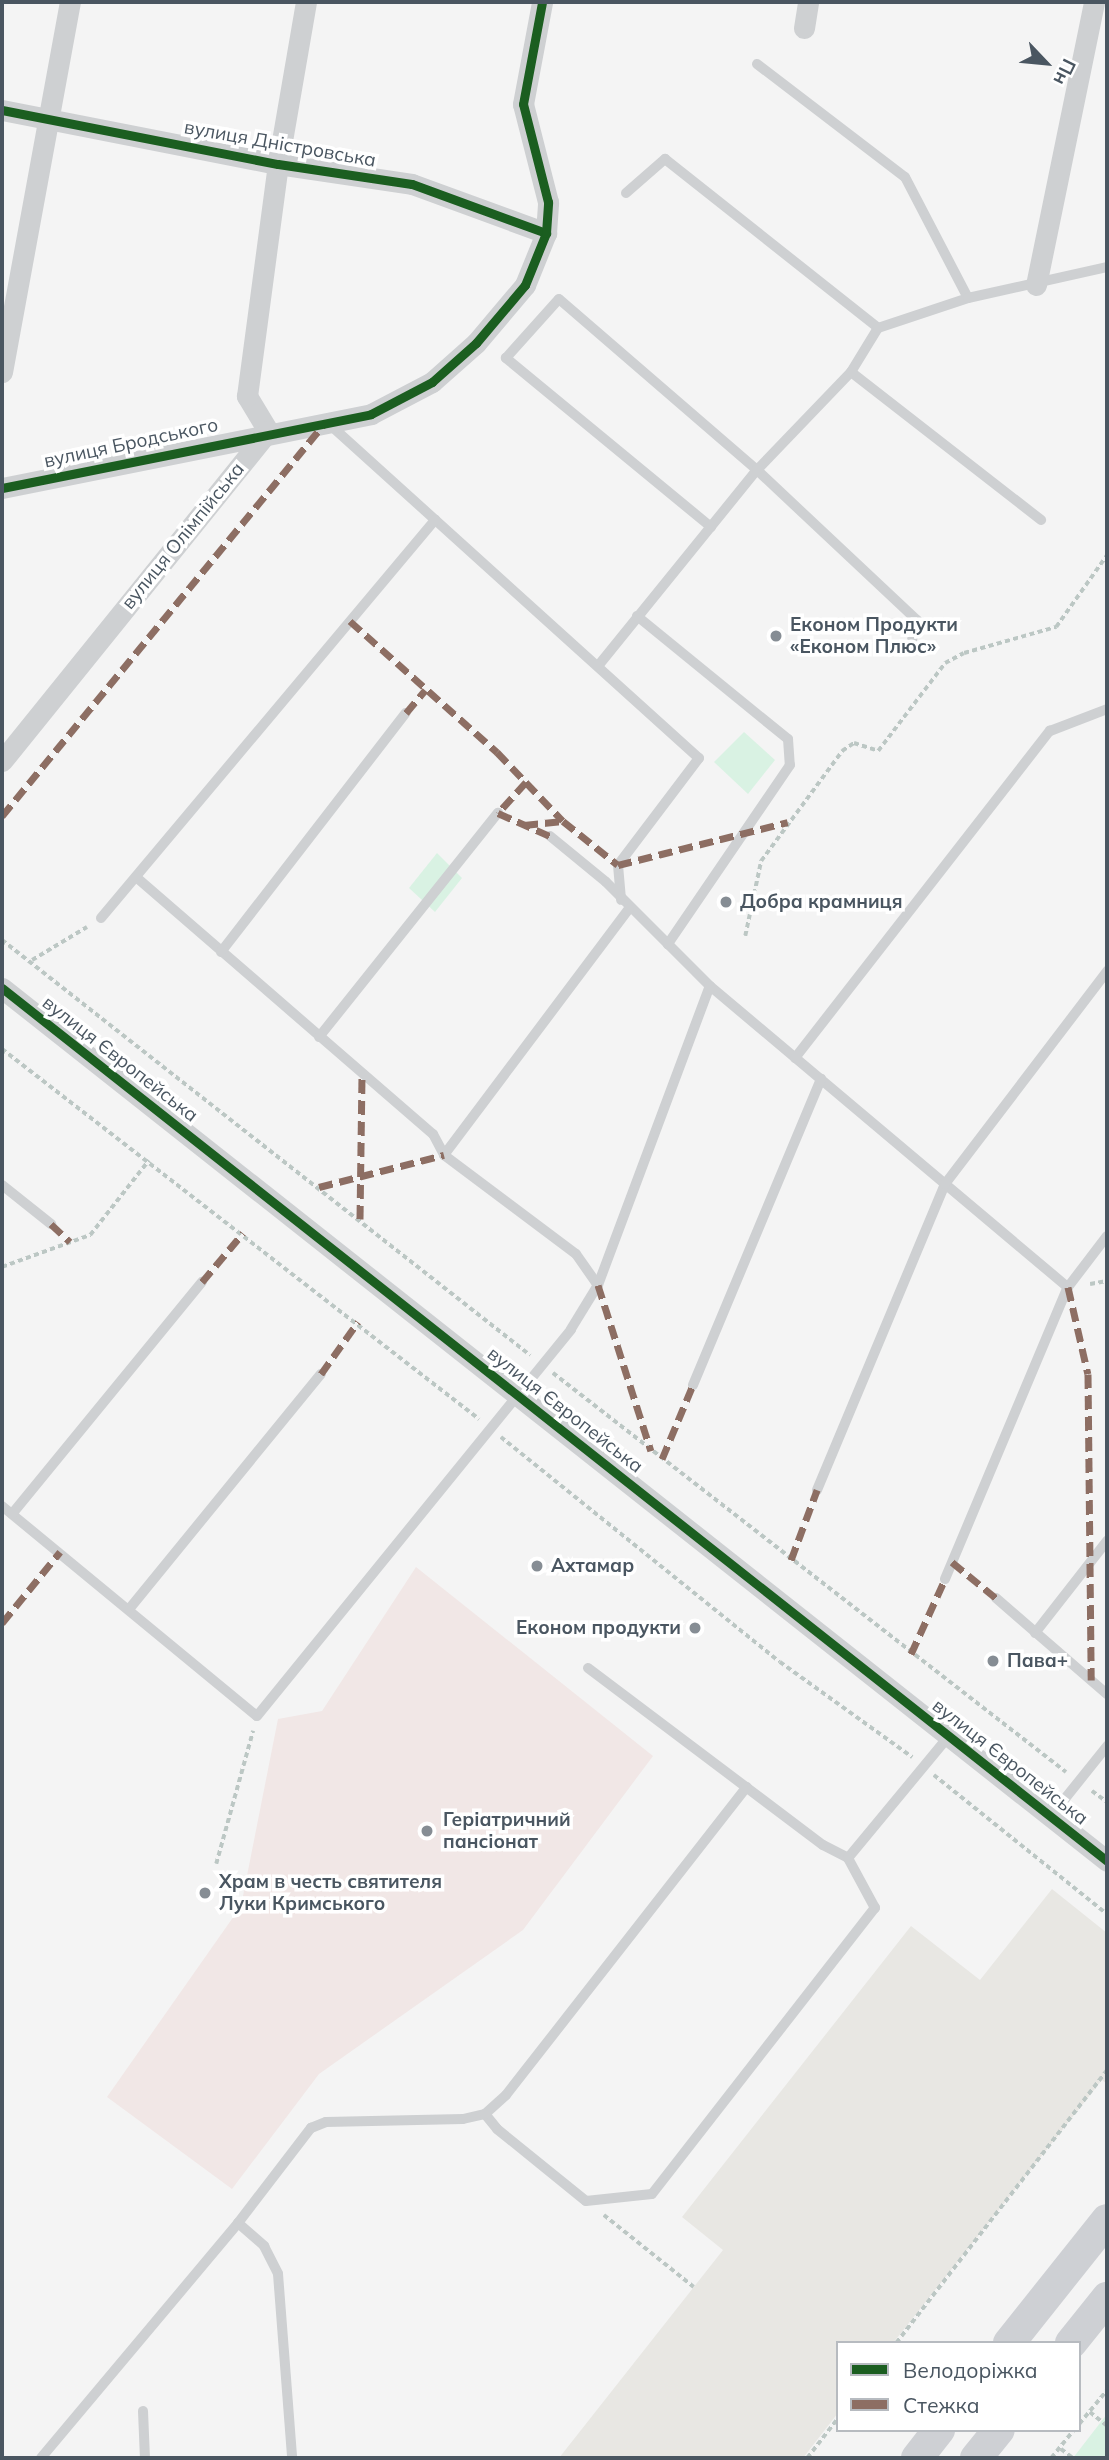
<!DOCTYPE html>
<meta charset="utf-8">
<style>
body{margin:0}
#map{position:relative;width:1109px;height:2460px;overflow:hidden;background:#f4f4f4;font-family:Mulish,sans-serif}
div>[style]{position:absolute}
[style*='--x']{left:calc(var(--x)*1px);top:calc(var(--y)*1px);width:calc(var(--w)*1px);rotate:calc(var(--a)*1deg)}
.commercial>*{inset:0;background:#e8e7e3}
.medical>*{inset:0;background:#f1e7e6}
.green>*{inset:0;background:#d9f2e3}
.path>*{height:3.5px;margin-top:-1.75px;transform-origin:0;background:repeating-linear-gradient(90deg,#bcc7c4 0 5px,transparent 0 8.5px)}
.lane>*{height:10px;margin:-5px;padding:0 5px;transform-origin:5px;border-radius:5px;background:#ced0d2}
.street>*{height:21px;margin:-10.5px;padding:0 10.5px;transform-origin:10.5px;border-radius:10.5px;background:#ced0d2}
.secondary>*{height:32px;margin:-16px;padding:0 16px;transform-origin:16px;border-radius:16px;background:#ced0d4}
.quiet>*{height:7px;margin-top:-3.5px;transform-origin:0;background:repeating-linear-gradient(90deg,#8d6e63 0 14px,transparent 0 21px)}
.cycleway>*{height:9px;margin:-4.5px;padding:0 4.5px;transform-origin:4.5px;border-radius:4.5px;background:#1b5e20}
.dots>*{width:19px;height:19px;translate:-50% -50%;box-sizing:border-box;border:4px solid #fff;border-radius:50%}
span{translate:-50% -50%;white-space:nowrap;text-align:center;line-height:1.15;-webkit-text-stroke:7px #fff;paint-order:stroke}
.street-label{font-size:19px;color:#4a5661}
.poi-label{font-size:19px;color:#4a5661;font-weight:700}
.left{translate:0 -50%;text-align:left}
.right{translate:-100% -50%;text-align:right}
.frame{position:absolute;inset:0;border:4px solid #4a5661;pointer-events:none}
.legend{position:absolute;left:836px;top:2341px;width:245px;height:91px;box-sizing:border-box;background:#fff;border:2px solid #b7bbc0;margin:0;padding:9px 12px;list-style:none;font-size:21px;color:#4a5661}
.legend li{display:flex;align-items:center;gap:14px;height:35px}
.legend b{width:35px;border:2px solid #b7bbc0}
.north{position:absolute;left:1011px;top:28px;width:70px;height:70px;-webkit-text-stroke:5px #fff;paint-order:stroke;rotate:116deg;font-size:19px;font-weight:700;line-height:28px;text-align:center;color:#4a5661}
.north::after{content:'';display:block;margin:auto;width:24px;height:32px;background:#4a5661;clip-path:polygon(50% 0,100% 100%,50% 72%,0 100%)}
</style>
<div id="map">
<div class="commercial">
<div style="clip-path:polygon(1052px 1889px,1107px 1933px,1107px 2084px,1102px 2080px,893px 2343px,838px 2343px,838px 2413px,803px 2458px,559px 2458px,723px 2250px,682px 2217px,911px 1926px,980px 1980px)"></div>
</div>
<div class="medical">
<div style="clip-path:polygon(416px 1567px,653px 1756px,523px 1930px,319px 2074px,232px 2189px,107px 2097px,241px 1906px,278px 1719px,322px 1711px)"></div>
</div>
<div class="green">
<div style="clip-path:polygon(744px 732px,775px 760px,748px 794px,714px 762px)"></div>
<div style="clip-path:polygon(437px 853px,462px 878px,435px 912px,409px 888px)"></div>
<div style="clip-path:polygon(1107px 2414px,1107px 2458px,1073px 2458px)"></div>
</div>
<div class="path">
<div style="--x:745;--y:936;--w:77;--a:-78"></div>
<div style="--x:761;--y:861;--w:137;--a:-53.6"></div>
<div style="--x:842;--y:751;--w:14;--a:-34"></div>
<div style="--x:854;--y:743;--w:25;--a:18"></div>
<div style="--x:878;--y:751;--w:111;--a:-52.7"></div>
<div style="--x:945;--y:663;--w:21;--a:-28"></div>
<div style="--x:964;--y:653;--w:96;--a:-15.8"></div>
<div style="--x:1056;--y:627;--w:88;--a:-54.7"></div>
<div style="--x:2;--y:940;--w:672;--a:38.17"></div>
<div style="--x:32;--y:960;--w:64;--a:-31"></div>
<div style="--x:2;--y:1049;--w:604;--a:37.8"></div>
<div style="--x:2;--y:1267;--w:94;--a:-20"></div>
<div style="--x:90;--y:1235;--w:95;--a:-51.8"></div>
<div style="--x:1090;--y:1284;--w:17;--a:-10"></div>
<div style="--x:553;--y:1373;--w:650;--a:37.87"></div>
<div style="--x:501;--y:1437;--w:358;--a:38.9"></div>
<div style="--x:780;--y:1662;--w:163;--a:35.7"></div>
<div style="--x:934;--y:1775;--w:222;--a:38.8"></div>
<div style="--x:1092;--y:1791;--w:19;--a:36"></div>
<div style="--x:216;--y:1864;--w:138;--a:-74.5"></div>
<div style="--x:604;--y:2215;--w:115;--a:38.7"></div>
<div style="--x:896;--y:2343;--w:345;--a:-52.3"></div>
<div style="--x:1090;--y:2412;--w:22;--a:39"></div>
<div style="--x:1079;--y:2424;--w:44;--a:-50.5"></div>
<div style="--x:1061;--y:2449;--w:15;--a:37"></div>
<div style="--x:807;--y:2458;--w:51;--a:-52.2"></div>
<div style="--x:1051;--y:2458;--w:36;--a:-51"></div>
</div>
<div class="lane">
<div style="--x:757;--y:64;--w:186;--a:37.4"></div>
<div style="--x:905;--y:177;--w:136;--a:62.5"></div>
<div style="--x:626;--y:193;--w:52;--a:-41.1"></div>
<div style="--x:665;--y:159;--w:272;--a:38.4"></div>
<div style="--x:851;--y:372;--w:241;--a:37.9"></div>
<div style="--x:328;--y:423;--w:500;--a:42.1"></div>
<div style="--x:699;--y:758;--w:134;--a:127.1"></div>
<div style="--x:618;--y:865;--w:35;--a:85"></div>
<div style="--x:711;--y:527;--w:266;--a:-140.5"></div>
<div style="--x:506;--y:358;--w:79;--a:-48.1"></div>
<div style="--x:559;--y:299;--w:262;--a:40.8"></div>
<div style="--x:757;--y:470;--w:219;--a:43.2"></div>
<div style="--x:917;--y:620;--w:32;--a:104"></div>
<div style="--x:637;--y:616;--w:195;--a:39.2"></div>
<div style="--x:788;--y:739;--w:26;--a:86"></div>
<div style="--x:790;--y:765;--w:217;--a:124.3"></div>
<div style="--x:598;--y:666;--w:252;--a:-51"></div>
<div style="--x:757;--y:470;--w:136;--a:-46.2"></div>
<div style="--x:851;--y:372;--w:52;--a:-58.5"></div>
<div style="--x:878;--y:328;--w:95;--a:-18.4"></div>
<div style="--x:968;--y:298;--w:142;--a:-12.6"></div>
<div style="--x:550;--y:836;--w:72;--a:39.4"></div>
<div style="--x:606;--y:882;--w:147;--a:45"></div>
<div style="--x:710;--y:986;--w:468;--a:40.1"></div>
<div style="--x:136;--y:877;--w:393;--a:40.9"></div>
<div style="--x:433;--y:1134;--w:24;--a:62"></div>
<div style="--x:444;--y:1155;--w:165;--a:36.9"></div>
<div style="--x:576;--y:1254;--w:38;--a:55"></div>
<div style="--x:101;--y:918;--w:520;--a:-50"></div>
<div style="--x:221;--y:952;--w:302;--a:-52.3"></div>
<div style="--x:319;--y:1037;--w:287;--a:-51.4"></div>
<div style="--x:795;--y:1058;--w:415;--a:-52.1"></div>
<div style="--x:1050;--y:731;--w:61;--a:-21.1"></div>
<div style="--x:444;--y:1155;--w:308;--a:-53.1"></div>
<div style="--x:2;--y:1185;--w:63;--a:38.5"></div>
<div style="--x:693;--y:1385;--w:332;--a:-67.3"></div>
<div style="--x:817;--y:1490;--w:332;--a:-67.3"></div>
<div style="--x:945;--y:1184;--w:268;--a:-52.7"></div>
<div style="--x:2;--y:1506;--w:330;--a:39.5"></div>
<div style="--x:257;--y:1716;--w:498;--a:-50.9"></div>
<div style="--x:571;--y:1329;--w:52;--a:-58.5"></div>
<div style="--x:598;--y:1285;--w:319;--a:-69.5"></div>
<div style="--x:12;--y:1514;--w:300;--a:-50.7"></div>
<div style="--x:945;--y:1579;--w:317;--a:-67.2"></div>
<div style="--x:1068;--y:1287;--w:64;--a:-52.6"></div>
<div style="--x:996;--y:1598;--w:147;--a:40.9"></div>
<div style="--x:130;--y:1608;--w:302;--a:-50.8"></div>
<div style="--x:1035;--y:1633;--w:117;--a:-52"></div>
<div style="--x:588;--y:1668;--w:294;--a:37"></div>
<div style="--x:823;--y:1845;--w:28;--a:27"></div>
<div style="--x:848;--y:1858;--w:158;--a:-50.4"></div>
<div style="--x:1051;--y:1816;--w:90;--a:-51.3"></div>
<div style="--x:485;--y:2114;--w:19;--a:51"></div>
<div style="--x:497;--y:2129;--w:114;--a:39"></div>
<div style="--x:586;--y:2201;--w:66;--a:-6.1"></div>
<div style="--x:652;--y:2194;--w:363;--a:-52.1"></div>
<div style="--x:875;--y:1908;--w:57;--a:-118.4"></div>
<div style="--x:238;--y:2223;--w:35;--a:41"></div>
<div style="--x:264;--y:2246;--w:31;--a:63"></div>
<div style="--x:278;--y:2274;--w:185;--a:85.6"></div>
<div style="--x:143;--y:2411;--w:47;--a:87.6"></div>
<div style="--x:41;--y:2458;--w:307;--a:-50"></div>
<div style="--x:238;--y:2223;--w:120;--a:-52.5"></div>
<div style="--x:311;--y:2128;--w:16;--a:-22"></div>
<div style="--x:326;--y:2122;--w:137;--a:-1.3"></div>
<div style="--x:463;--y:2119;--w:23;--a:-13"></div>
<div style="--x:485;--y:2114;--w:28;--a:-42"></div>
<div style="--x:506;--y:2095;--w:391;--a:-52"></div>
</div>
<div class="street">
<div style="--x:804;--y:28;--w:26;--a:-81"></div>
<div style="--x:2;--y:110;--w:281;--a:11.1"></div>
<div style="--x:278;--y:164;--w:135;--a:8.5"></div>
<div style="--x:412;--y:184;--w:143;--a:20.1"></div>
<div style="--x:1036;--y:285;--w:289;--a:-78.4"></div>
<div style="--x:2;--y:372;--w:376;--a:-79.6"></div>
<div style="--x:268;--y:431;--w:41;--a:-121"></div>
<div style="--x:247;--y:396;--w:234;--a:-82.4"></div>
<div style="--x:278;--y:164;--w:164;--a:-80.2"></div>
<div style="--x:2;--y:488;--w:376;--a:-11.3"></div>
<div style="--x:371;--y:414;--w:69;--a:-27.7"></div>
<div style="--x:432;--y:382;--w:59;--a:-41.6"></div>
<div style="--x:476;--y:343;--w:76;--a:-49.8"></div>
<div style="--x:525;--y:285;--w:56;--a:-68"></div>
<div style="--x:546;--y:233;--w:31;--a:-86"></div>
<div style="--x:548;--y:202;--w:101;--a:-104.3"></div>
<div style="--x:523;--y:104;--w:104;--a:-79.4"></div>
<div style="--x:2;--y:761;--w:424;--a:-51.1"></div>
<div style="--x:2;--y:988;--w:1408;--a:38.31"></div>
</div>
<div class="secondary">
<div style="--x:1009;--y:2343;--w:157;--a:-51.5"></div>
<div style="--x:1071;--y:2343;--w:58;--a:-51.3"></div>
<div style="--x:917;--y:2458;--w:36;--a:-52"></div>
<div style="--x:976;--y:2458;--w:36;--a:-51"></div>
</div>
<div class="quiet">
<div style="--x:350;--y:621;--w:197;--a:41.7"></div>
<div style="--x:497;--y:752;--w:95;--a:46.3"></div>
<div style="--x:563;--y:821;--w:70;--a:38.7"></div>
<div style="--x:618;--y:865;--w:175;--a:-14.2"></div>
<div style="--x:406;--y:713;--w:30;--a:-50"></div>
<div style="--x:526;--y:782;--w:42;--a:132.1"></div>
<div style="--x:498;--y:813;--w:57;--a:23.9"></div>
<div style="--x:2;--y:816;--w:507;--a:-50.6"></div>
<div style="--x:524;--y:825;--w:39;--a:-6"></div>
<div style="--x:319;--y:1187;--w:129;--a:-14.4"></div>
<div style="--x:360;--y:1219;--w:146;--a:-89.2"></div>
<div style="--x:51;--y:1224;--w:26;--a:43"></div>
<div style="--x:202;--y:1282;--w:64;--a:-50.1"></div>
<div style="--x:598;--y:1285;--w:174;--a:72.3"></div>
<div style="--x:1068;--y:1287;--w:89;--a:77.1"></div>
<div style="--x:1088;--y:1374;--w:306;--a:89.4"></div>
<div style="--x:321;--y:1374;--w:64;--a:-54.6"></div>
<div style="--x:662;--y:1459;--w:80;--a:-67.3"></div>
<div style="--x:791;--y:1560;--w:75;--a:-69.6"></div>
<div style="--x:952;--y:1562;--w:57;--a:39.3"></div>
<div style="--x:2;--y:1623;--w:92;--a:-50.8"></div>
<div style="--x:911;--y:1654;--w:82;--a:-65.6"></div>
</div>
<div class="cycleway">
<div style="--x:2;--y:110;--w:281;--a:11.1"></div>
<div style="--x:278;--y:164;--w:135;--a:8.5"></div>
<div style="--x:412;--y:184;--w:143;--a:20.1"></div>
<div style="--x:2;--y:488;--w:376;--a:-11.3"></div>
<div style="--x:371;--y:414;--w:69;--a:-27.7"></div>
<div style="--x:432;--y:382;--w:59;--a:-41.6"></div>
<div style="--x:476;--y:343;--w:76;--a:-49.8"></div>
<div style="--x:525;--y:285;--w:56;--a:-68"></div>
<div style="--x:546;--y:233;--w:31;--a:-86"></div>
<div style="--x:548;--y:202;--w:101;--a:-104.3"></div>
<div style="--x:523;--y:104;--w:104;--a:-79.4"></div>
<div style="--x:2;--y:988;--w:1408;--a:38.31"></div>
</div>
<div class="dots">
<div style="left:776px;top:636px;background:#868d94"></div>
<div style="left:726px;top:902px;background:#868d94"></div>
<div style="left:537px;top:1566px;background:#868d94"></div>
<div style="left:695px;top:1628px;background:#868d94"></div>
<div style="left:993px;top:1661px;background:#868d94"></div>
<div style="left:427px;top:1831px;background:#868d94"></div>
<div style="left:205px;top:1893px;background:#868d94"></div>
</div>
<div class="street-label">
<span style="left:280px;top:144px;rotate:10deg">вулиця Дністровська</span>
<span style="left:131px;top:443px;rotate:-12deg">вулиця Бродського</span>
<span style="left:183px;top:536px;rotate:-51deg">вулиця Олімпійська</span>
<span style="left:120px;top:1059px;rotate:38deg">вулиця Європейська</span>
<span style="left:565px;top:1410px;rotate:38deg">вулиця Європейська</span>
<span style="left:1010px;top:1762px;rotate:38deg">вулиця Європейська</span>
</div>
<div class="poi-label">
<span class="left" style="left:790px;top:636px">Економ Продукти<br>«Економ Плюс»</span>
<span class="left" style="left:740px;top:902px">Добра крамниця</span>
<span class="left" style="left:551px;top:1566px">Ахтамар</span>
<span class="right" style="left:681px;top:1628px">Економ продукти</span>
<span class="left" style="left:1007px;top:1661px">Пава+</span>
<span class="left" style="left:443px;top:1831px">Геріатричний<br>пансіонат</span>
<span class="left" style="left:219px;top:1893px">Храм в честь святителя<br>Луки Кримського</span>
</div>
<div class="frame"></div>
<ul class="legend">
<li><b style="height:9px;background:#1b5e20"></b>Велодоріжка</li>
<li><b style="height:9px;background:#8d6e63"></b>Стежка</li>
</ul>
<div class="north">Пн</div>
</div>
